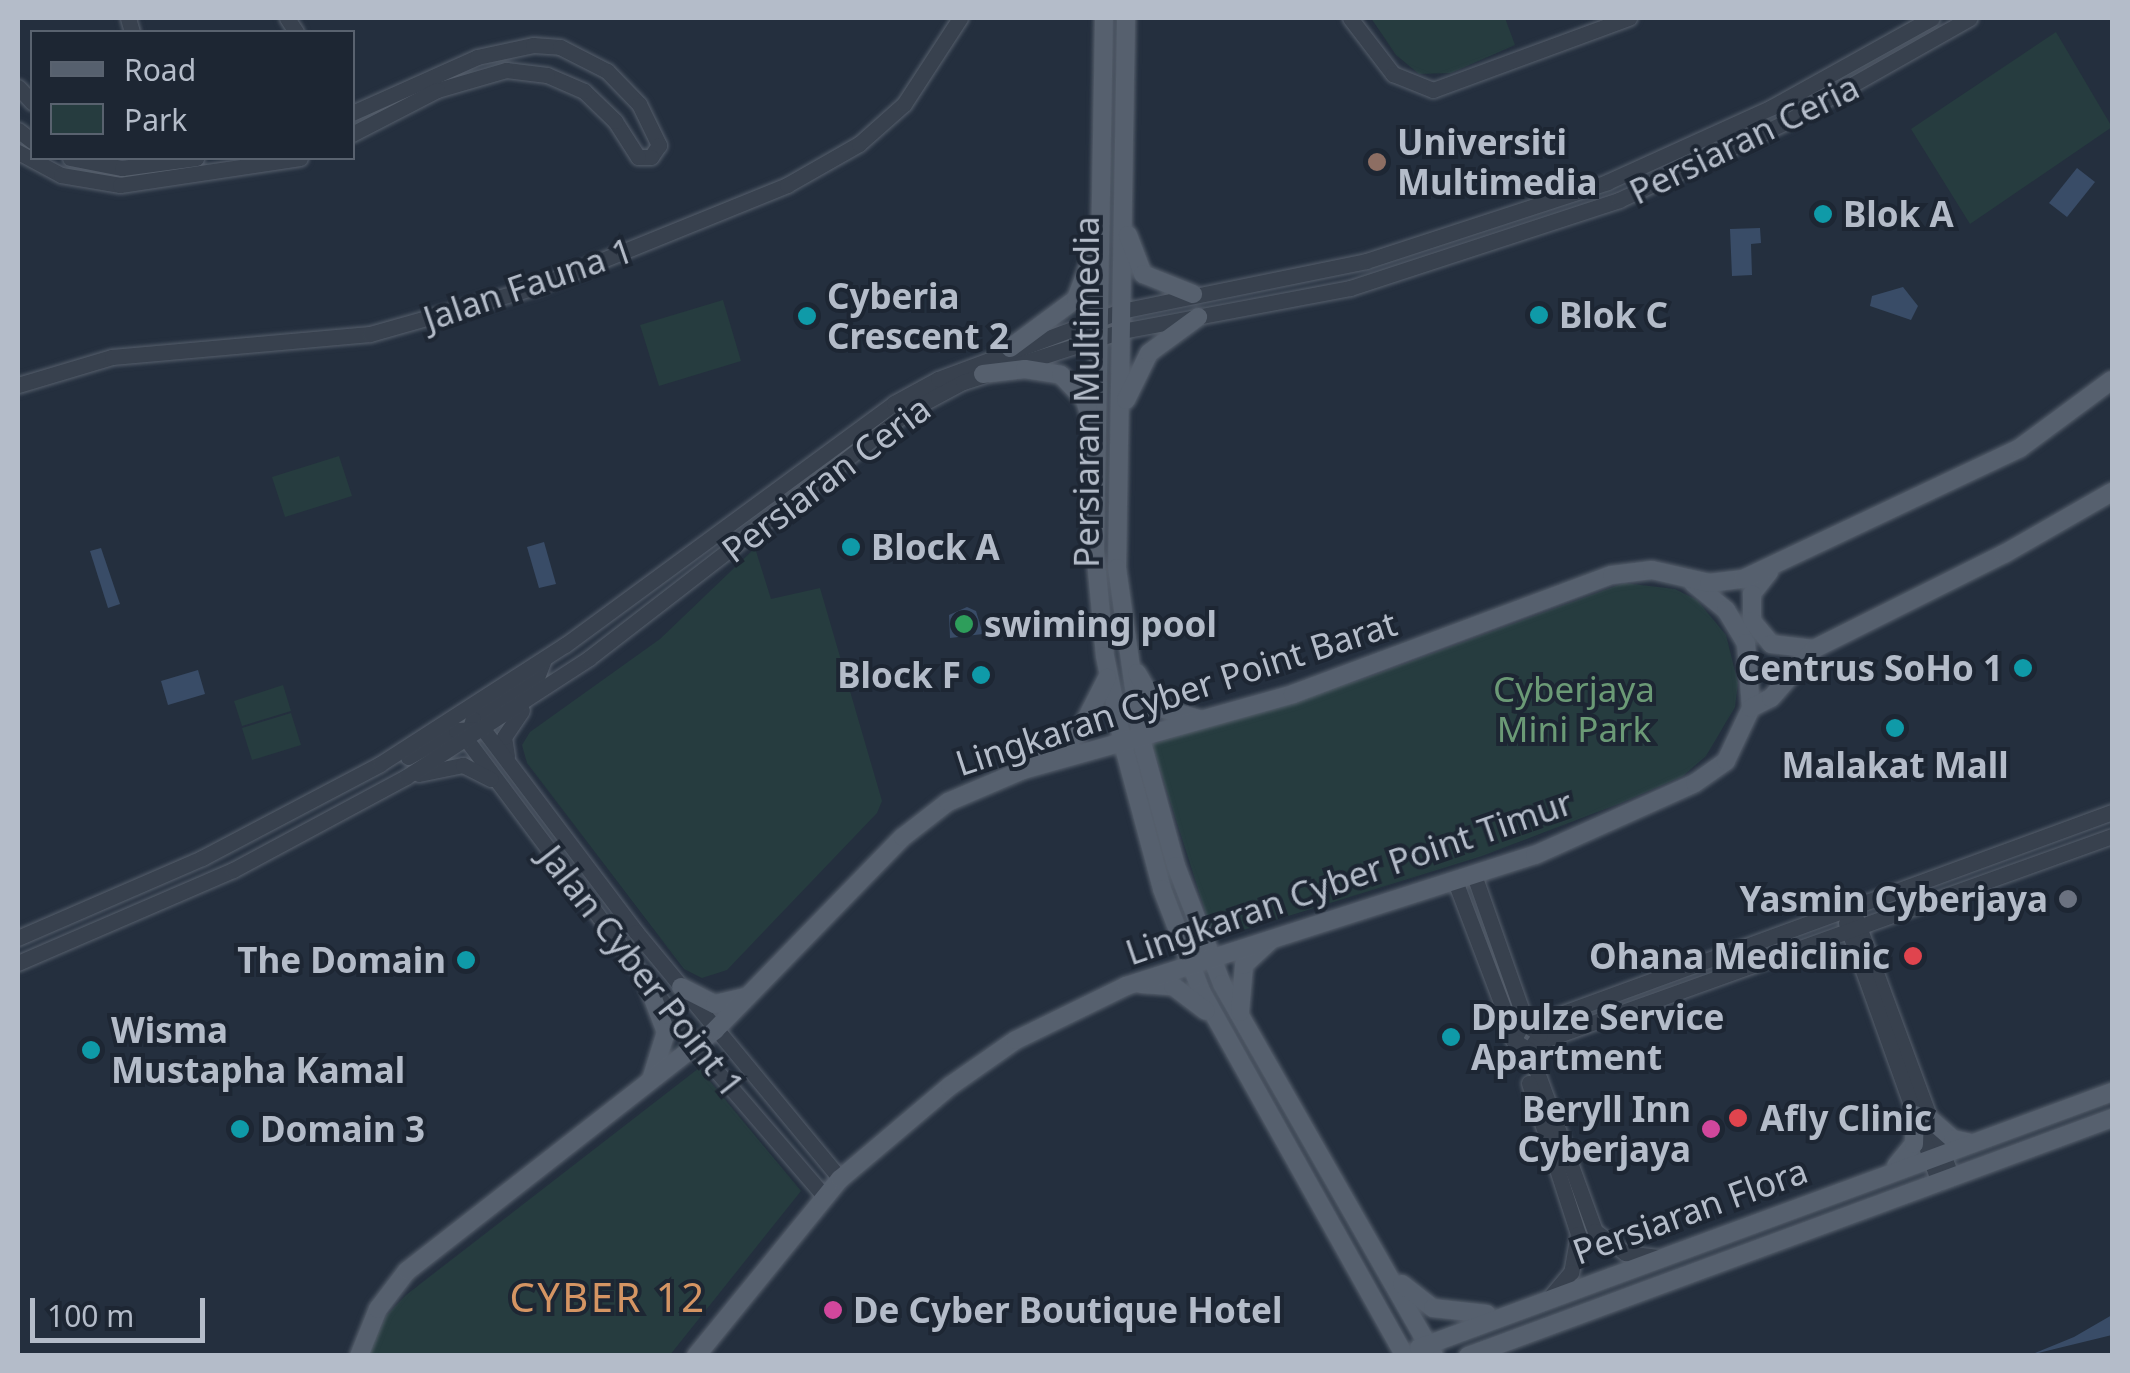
<!DOCTYPE html>
<style>
body{margin:0}
#map{position:relative;width:2130px;height:1373px;overflow:hidden;background:#242f3e;font-family:"Noto Sans",sans-serif}
div>[style]{position:absolute}
[style*='--x']{left:calc(var(--x)*1px);top:calc(var(--y)*1px);width:calc(var(--w)*1px);rotate:calc(var(--a)*1deg)}
.green>*{inset:0;background:#263c3f}
.water>*{inset:0;background:#394c67}
.roads{filter:drop-shadow(0 0 2px #565f6c) drop-shadow(0 0 2px #565f6c)}
.minor>*{height:15px;margin:-7.5px;padding:0 7.5px;transform-origin:7.5px;border-radius:7.5px;background:#38414e}
.major>*{height:18px;margin:-9px;padding:0 9px;transform-origin:9px;border-radius:9px;background:#56606e}
.dots>*{width:28px;height:28px;translate:-50% -50%;box-sizing:border-box;border:5px solid #1d2633;border-radius:50%}
span{translate:-50% -50%;white-space:nowrap;text-align:center;line-height:1.15;-webkit-text-stroke:8px #1d2633;paint-order:stroke}
.street-label{font-size:35px;color:#b4bcc9}
.poi-label{font-size:35px;color:#b4bcc9;font-weight:700}
.left{translate:0 -50%;text-align:left}
.right{translate:-100% -50%;text-align:right}
.park-label{font-size:35px;color:#6b9a76}
.quarter-label{font-size:40px;color:#d59563;letter-spacing:2.5px}
.frame{position:absolute;inset:0;border:20px solid #b4bcc9;pointer-events:none}
.legend{position:absolute;left:30px;top:30px;width:325px;height:130px;box-sizing:border-box;background:#1d2633;border:2px solid #59626f;margin:0;padding:12px 18px;list-style:none;font-size:30px;color:#b4bcc9}
.legend li{display:flex;align-items:center;gap:20px;height:50px}
.legend b{width:50px;border:2px solid #59626f}
.scale{position:absolute;left:30px;top:1298px;width:175px;height:45px;box-sizing:border-box;border:5px solid #b4bcc9;border-top:0;padding-left:12px;font-size:30px;line-height:35px;white-space:nowrap;color:#b4bcc9;-webkit-text-stroke:8px #1d2633;paint-order:stroke}
</style>
<div id="map">
<div class="green">
<div style="clip-path:polygon(1371px 18px,1505px 18px,1515px 45px,1451px 73px,1419px 74px,1396px 55px)"></div>
<div style="clip-path:polygon(2056px 32px,2112px 127px,1970px 224px,1911px 129px)"></div>
<div style="clip-path:polygon(723px 300px,741px 361px,659px 386px,640px 325px)"></div>
<div style="clip-path:polygon(339px 456px,352px 496px,285px 517px,272px 477px)"></div>
<div style="clip-path:polygon(755px 548px,771px 599px,820px 588px,882px 801px,877px 813px,727px 970px,702px 978px,684px 969px,527px 763px,522px 745px,530px 732px,660px 639px)"></div>
<div style="clip-path:polygon(1624px 583px,1675px 589px,1697px 600px,1726px 635px,1738px 683px,1735px 707px,1706px 756px,1683px 776px,1621px 803px,1482px 856px,1214px 939px,1152px 744px,1366px 678px)"></div>
<div style="clip-path:polygon(283px 685px,291px 711px,242px 726px,234px 701px)"></div>
<div style="clip-path:polygon(291px 713px,301px 745px,252px 760px,242px 728px)"></div>
<div style="clip-path:polygon(699px 1068px,801px 1191px,670px 1355px,368px 1356px,386px 1316px,406px 1295px)"></div>
</div>
<div class="water">
<div style="clip-path:polygon(2077px 168px,2095px 182px,2067px 217px,2049px 203px)"></div>
<div style="clip-path:polygon(1760px 228px,1761px 243px,1751px 244px,1752px 275px,1732px 276px,1730px 229px)"></div>
<div style="clip-path:polygon(1903px 287px,1918px 306px,1911px 320px,1870px 306px,1872px 296px)"></div>
<div style="clip-path:polygon(544px 542px,556px 584px,539px 588px,527px 547px)"></div>
<div style="clip-path:polygon(101px 548px,120px 604px,108px 608px,90px 551px)"></div>
<div style="clip-path:polygon(967px 607px,976px 611px,983px 634px,950px 638px,949px 615px)"></div>
<div style="clip-path:polygon(198px 670px,205px 694px,168px 705px,161px 681px)"></div>
<div style="clip-path:polygon(2112px 1315px,2112px 1335px,2030px 1355px,2074px 1337px)"></div>
</div>
<div class="roads">
<div class="minor">
<div style="--x:128;--y:18;--w:15;--a:74"></div>
<div style="--x:287;--y:18;--w:17;--a:57"></div>
<div style="--x:1350;--y:18;--w:71;--a:52.5"></div>
<div style="--x:1393;--y:74;--w:43;--a:21.8"></div>
<div style="--x:1433;--y:90;--w:209;--a:-20.2"></div>
<div style="--x:18;--y:87;--w:21;--a:47"></div>
<div style="--x:352;--y:113;--w:137;--a:-24.1"></div>
<div style="--x:477;--y:57;--w:57;--a:-12.1"></div>
<div style="--x:533;--y:45;--w:27;--a:4"></div>
<div style="--x:560;--y:47;--w:53;--a:27.1"></div>
<div style="--x:607;--y:71;--w:46;--a:45.9"></div>
<div style="--x:639;--y:104;--w:46;--a:64"></div>
<div style="--x:659;--y:145;--w:14;--a:124"></div>
<div style="--x:651;--y:157;--w:13;--a:180"></div>
<div style="--x:638;--y:157;--w:43;--a:-122.6"></div>
<div style="--x:615;--y:121;--w:43;--a:-135.9"></div>
<div style="--x:584;--y:91;--w:40;--a:-156.6"></div>
<div style="--x:547;--y:75;--w:41;--a:-173"></div>
<div style="--x:506;--y:70;--w:72;--a:163.8"></div>
<div style="--x:437;--y:90;--w:96;--a:152.6"></div>
<div style="--x:18;--y:130;--w:18;--a:38"></div>
<div style="--x:18;--y:152;--w:49;--a:28.1"></div>
<div style="--x:61;--y:175;--w:60;--a:9.6"></div>
<div style="--x:120;--y:185;--w:182;--a:-8.5"></div>
<div style="--x:70;--y:158;--w:53;--a:10.9"></div>
<div style="--x:122;--y:168;--w:75;--a:-7.7"></div>
<div style="--x:18;--y:385;--w:98;--a:-16.6"></div>
<div style="--x:112;--y:357;--w:259;--a:-5.1"></div>
<div style="--x:370;--y:334;--w:173;--a:-15.8"></div>
<div style="--x:536;--y:287;--w:271;--a:-22.1"></div>
<div style="--x:787;--y:185;--w:83;--a:-29.7"></div>
<div style="--x:859;--y:144;--w:60;--a:-41.6"></div>
<div style="--x:904;--y:104;--w:103;--a:-56.9"></div>
<div style="--x:544;--y:659;--w:19;--a:111"></div>
<div style="--x:537;--y:677;--w:77;--a:146.7"></div>
<div style="--x:473;--y:719;--w:21;--a:109"></div>
<div style="--x:466;--y:739;--w:384;--a:53.2"></div>
<div style="--x:696;--y:1047;--w:196;--a:49.3"></div>
<div style="--x:507;--y:756;--w:19;--a:-99"></div>
<div style="--x:504;--y:737;--w:32;--a:-56"></div>
<div style="--x:408;--y:757;--w:55;--a:-29.4"></div>
<div style="--x:456;--y:730;--w:27;--a:-2"></div>
<div style="--x:483;--y:729;--w:254;--a:53"></div>
<div style="--x:636;--y:932;--w:320;--a:50.4"></div>
<div style="--x:419;--y:774;--w:45;--a:-11.6"></div>
<div style="--x:463;--y:765;--w:31;--a:27"></div>
<div style="--x:1474;--y:875;--w:157;--a:70.6"></div>
<div style="--x:1455;--y:881;--w:164;--a:69.2"></div>
<div style="--x:1855;--y:916;--w:279;--a:69.7"></div>
<div style="--x:1846;--y:923;--w:276;--a:70.3"></div>
<div style="--x:18;--y:938;--w:201;--a:-23.5"></div>
<div style="--x:202;--y:858;--w:201;--a:-27.8"></div>
<div style="--x:380;--y:764;--w:220;--a:-32.8"></div>
<div style="--x:565;--y:645;--w:408;--a:-36.3"></div>
<div style="--x:894;--y:403;--w:50;--a:-28.6"></div>
<div style="--x:938;--y:379;--w:195;--a:-20.4"></div>
<div style="--x:1121;--y:311;--w:250;--a:-11.5"></div>
<div style="--x:1366;--y:261;--w:254;--a:-18.1"></div>
<div style="--x:1607;--y:182;--w:181;--a:-24.4"></div>
<div style="--x:1772;--y:107;--w:183;--a:-29.1"></div>
<div style="--x:18;--y:963;--w:234;--a:-23.4"></div>
<div style="--x:233;--y:870;--w:196;--a:-28.3"></div>
<div style="--x:406;--y:777;--w:218;--a:-33"></div>
<div style="--x:589;--y:658;--w:402;--a:-37.7"></div>
<div style="--x:907;--y:412;--w:64;--a:-28.2"></div>
<div style="--x:963;--y:382;--w:167;--a:-17.8"></div>
<div style="--x:1122;--y:331;--w:232;--a:-10.7"></div>
<div style="--x:1350;--y:288;--w:283;--a:-18.1"></div>
<div style="--x:1619;--y:200;--w:184;--a:-25"></div>
<div style="--x:1786;--y:122;--w:211;--a:-29.5"></div>
<div style="--x:1533;--y:1024;--w:617;--a:-20.11"></div>
<div style="--x:1539;--y:1042;--w:609;--a:-19.77"></div>
<div style="--x:1529;--y:1050;--w:19;--a:-55"></div>
<div style="--x:1540;--y:1034;--w:20;--a:-147"></div>
<div style="--x:1523;--y:1023;--w:20;--a:120"></div>
<div style="--x:1513;--y:1040;--w:19;--a:32"></div>
<div style="--x:1529;--y:1050;--w:193;--a:70"></div>
<div style="--x:1595;--y:1231;--w:37;--a:36"></div>
<div style="--x:1625;--y:1253;--w:33;--a:7"></div>
<div style="--x:1529;--y:1083;--w:159;--a:72"></div>
<div style="--x:1578;--y:1234;--w:39;--a:100"></div>
<div style="--x:1571;--y:1272;--w:33;--a:130"></div>
</div>
<div class="major">
<div style="--x:1104;--y:18;--w:532;--a:90.97"></div>
<div style="--x:1095;--y:550;--w:106;--a:84.6"></div>
<div style="--x:1105;--y:656;--w:90;--a:78.4"></div>
<div style="--x:1123;--y:744;--w:150;--a:74.9"></div>
<div style="--x:1162;--y:889;--w:111;--a:69"></div>
<div style="--x:1202;--y:993;--w:416;--a:60.8"></div>
<div style="--x:1126;--y:18;--w:550;--a:90.94"></div>
<div style="--x:1117;--y:568;--w:173;--a:82"></div>
<div style="--x:1141;--y:739;--w:132;--a:74.6"></div>
<div style="--x:1176;--y:866;--w:127;--a:68.7"></div>
<div style="--x:1222;--y:984;--w:428;--a:60.3"></div>
<div style="--x:1128;--y:235;--w:42;--a:69"></div>
<div style="--x:1143;--y:274;--w:54;--a:21.8"></div>
<div style="--x:1010;--y:348;--w:82;--a:-36.6"></div>
<div style="--x:1076;--y:299;--w:51;--a:-69.4"></div>
<div style="--x:983;--y:374;--w:42;--a:-6.8"></div>
<div style="--x:1025;--y:369;--w:36;--a:9"></div>
<div style="--x:1061;--y:375;--w:35;--a:46"></div>
<div style="--x:1085;--y:400;--w:28;--a:73"></div>
<div style="--x:1126;--y:400;--w:52;--a:-63.9"></div>
<div style="--x:1149;--y:353;--w:61;--a:-36.3"></div>
<div style="--x:1769;--y:572;--w:28;--a:128"></div>
<div style="--x:1752;--y:594;--w:27;--a:90"></div>
<div style="--x:1752;--y:621;--w:30;--a:50"></div>
<div style="--x:1771;--y:644;--w:43;--a:6.6"></div>
<div style="--x:1693;--y:583;--w:43;--a:39.3"></div>
<div style="--x:1726;--y:610;--w:39;--a:59"></div>
<div style="--x:1746;--y:643;--w:65;--a:85.6"></div>
<div style="--x:1137;--y:673;--w:39;--a:60"></div>
<div style="--x:1157;--y:707;--w:44;--a:15.9"></div>
<div style="--x:1041;--y:759;--w:46;--a:-34.4"></div>
<div style="--x:1079;--y:733;--w:62;--a:-63"></div>
<div style="--x:647;--y:983;--w:53;--a:68.8"></div>
<div style="--x:666;--y:1032;--w:50;--a:107.4"></div>
<div style="--x:1141;--y:984;--w:32;--a:4"></div>
<div style="--x:1173;--y:986;--w:41;--a:37.1"></div>
<div style="--x:681;--y:987;--w:38;--a:27"></div>
<div style="--x:715;--y:1004;--w:31;--a:-13"></div>
<div style="--x:1240;--y:1012;--w:47;--a:-85.1"></div>
<div style="--x:1244;--y:965;--w:35;--a:-43"></div>
<div style="--x:1930;--y:1119;--w:30;--a:41"></div>
<div style="--x:1953;--y:1139;--w:17;--a:13"></div>
<div style="--x:1896;--y:1166;--w:28;--a:-51"></div>
<div style="--x:1914;--y:1144;--w:29;--a:-88"></div>
<div style="--x:1402;--y:1284;--w:39;--a:38"></div>
<div style="--x:1433;--y:1308;--w:54;--a:6.3"></div>
<div style="--x:1419;--y:1348;--w:739;--a:-20.27"></div>
<div style="--x:359;--y:1356;--w:51;--a:-68"></div>
<div style="--x:378;--y:1309;--w:48;--a:-52.7"></div>
<div style="--x:407;--y:1271;--w:391;--a:-38"></div>
<div style="--x:715;--y:1030;--w:269;--a:-45.8"></div>
<div style="--x:903;--y:837;--w:57;--a:-37.9"></div>
<div style="--x:948;--y:802;--w:82;--a:-23.1"></div>
<div style="--x:1023;--y:770;--w:280;--a:-15.7"></div>
<div style="--x:1293;--y:694;--w:340;--a:-20.5"></div>
<div style="--x:1612;--y:575;--w:40;--a:-7.1"></div>
<div style="--x:1652;--y:570;--w:58;--a:12.8"></div>
<div style="--x:1709;--y:583;--w:34;--a:-7"></div>
<div style="--x:1743;--y:579;--w:306;--a:-25.3"></div>
<div style="--x:2020;--y:448;--w:114;--a:-36.5"></div>
<div style="--x:696;--y:1356;--w:228;--a:-50.9"></div>
<div style="--x:840;--y:1179;--w:144;--a:-40.2"></div>
<div style="--x:950;--y:1086;--w:80;--a:-34.9"></div>
<div style="--x:1016;--y:1040;--w:123;--a:-26.1"></div>
<div style="--x:1126;--y:986;--w:429;--a:-17.8"></div>
<div style="--x:1535;--y:855;--w:175;--a:-24.2"></div>
<div style="--x:1695;--y:783;--w:38;--a:-35"></div>
<div style="--x:1726;--y:761;--w:59;--a:-64.7"></div>
<div style="--x:1751;--y:708;--w:22;--a:-27"></div>
<div style="--x:1771;--y:698;--w:65;--a:-48.7"></div>
<div style="--x:1814;--y:649;--w:212;--a:-26.6"></div>
<div style="--x:2004;--y:554;--w:125;--a:-29.9"></div>
<div style="--x:1468;--y:1356;--w:687;--a:-20.28"></div>
</div>
</div>
<div class="dots">
<div style="left:1377px;top:162px;background:#8d6e63"></div>
<div style="left:1823px;top:214px;background:#0f9aa8"></div>
<div style="left:1539px;top:315px;background:#0f9aa8"></div>
<div style="left:807px;top:316px;background:#0f9aa8"></div>
<div style="left:851px;top:547px;background:#0f9aa8"></div>
<div style="left:964px;top:624px;background:#2e9e5b"></div>
<div style="left:2023px;top:668px;background:#0f9aa8"></div>
<div style="left:981px;top:675px;background:#0f9aa8"></div>
<div style="left:1895px;top:728px;background:#0f9aa8"></div>
<div style="left:2068px;top:899px;background:#6b7280"></div>
<div style="left:1913px;top:956px;background:#e0444e"></div>
<div style="left:466px;top:960px;background:#0f9aa8"></div>
<div style="left:1451px;top:1037px;background:#0f9aa8"></div>
<div style="left:91px;top:1050px;background:#0f9aa8"></div>
<div style="left:1738px;top:1118px;background:#e0444e"></div>
<div style="left:240px;top:1129px;background:#0f9aa8"></div>
<div style="left:1711px;top:1129px;background:#d1479c"></div>
<div style="left:833px;top:1310px;background:#d1479c"></div>
</div>
<div class="street-label">
<span style="left:1744px;top:139px;rotate:-26deg">Persiaran Ceria</span>
<span style="left:528px;top:284px;rotate:-19deg">Jalan Fauna 1</span>
<span style="left:1086px;top:392px;rotate:-90deg">Persiaran Multimedia</span>
<span style="left:826px;top:479px;rotate:-37deg">Persiaran Ceria</span>
<span style="left:1176px;top:693px;rotate:-18deg">Lingkaran Cyber Point Barat</span>
<span style="left:1349px;top:877px;rotate:-19deg">Lingkaran Cyber Point Timur</span>
<span style="left:642px;top:971px;rotate:52deg">Jalan Cyber Point 1</span>
<span style="left:1690px;top:1211px;rotate:-20deg">Persiaran Flora</span>
</div>
<div class="poi-label">
<span class="left" style="left:1397px;top:162px">Universiti<br>Multimedia</span>
<span class="left" style="left:1843px;top:214px">Blok A</span>
<span class="left" style="left:827px;top:316px">Cyberia<br>Crescent 2</span>
<span class="left" style="left:1559px;top:315px">Blok C</span>
<span class="left" style="left:871px;top:547px">Block A</span>
<span class="left" style="left:984px;top:624px">swiming pool</span>
<span class="right" style="left:2003px;top:668px">Centrus SoHo 1</span>
<span class="right" style="left:961px;top:675px">Block F</span>
<span style="left:1895px;top:765px">Malakat Mall</span>
<span class="right" style="left:2048px;top:899px">Yasmin Cyberjaya</span>
<span class="right" style="left:1890px;top:956px">Ohana Mediclinic</span>
<span class="right" style="left:446px;top:960px">The Domain</span>
<span class="left" style="left:1471px;top:1037px">Dpulze Service<br>Apartment</span>
<span class="left" style="left:111px;top:1050px">Wisma<br>Mustapha Kamal</span>
<span class="right" style="left:1691px;top:1129px">Beryll Inn<br>Cyberjaya</span>
<span class="left" style="left:1760px;top:1118px">Afly Clinic</span>
<span class="left" style="left:260px;top:1129px">Domain 3</span>
<span class="left" style="left:853px;top:1310px">De Cyber Boutique Hotel</span>
</div>
<div class="park-label">
<span style="left:1574px;top:709px">Cyberjaya<br>Mini Park</span>
</div>
<div class="quarter-label">
<span style="left:608px;top:1297px">CYBER 12</span>
</div>
<div class="frame"></div>
<ul class="legend">
<li><b style="height:12px;background:#56606e"></b>Road</li>
<li><b style="height:28px;background:#263c3f"></b>Park</li>
</ul>
<div class="scale">100 m</div>
</div>
